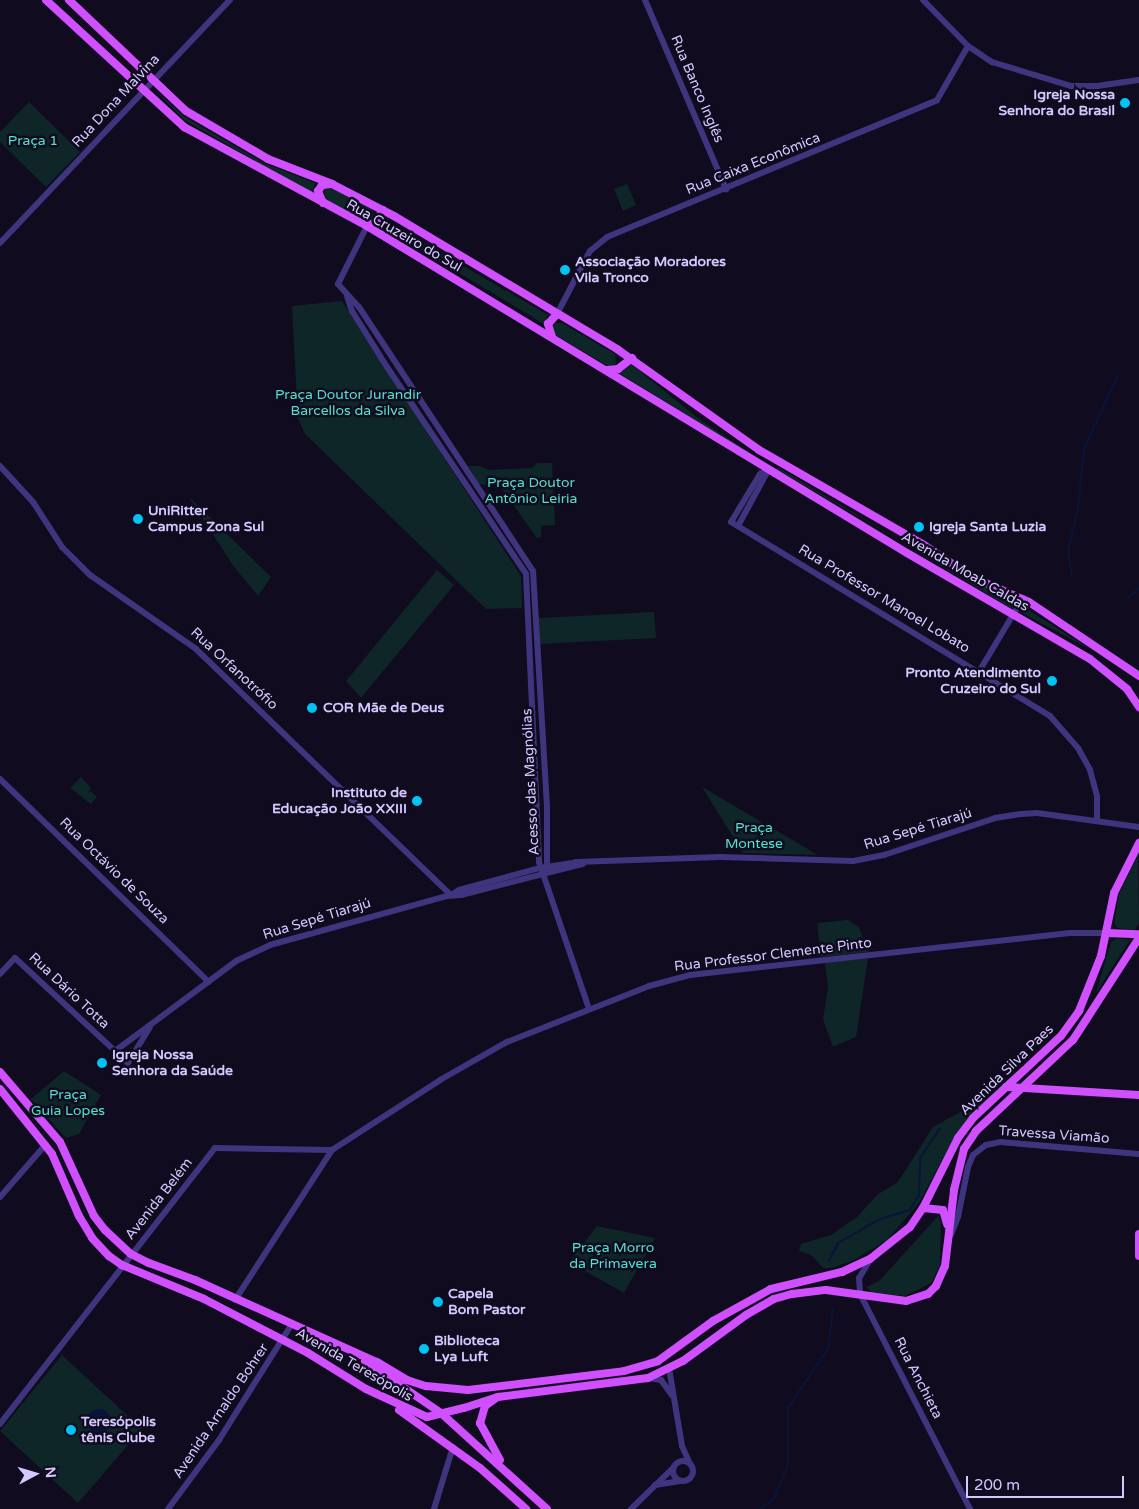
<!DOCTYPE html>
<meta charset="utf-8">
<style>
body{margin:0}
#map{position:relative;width:1139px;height:1509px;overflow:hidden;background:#100b1e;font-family:"Varela Round",sans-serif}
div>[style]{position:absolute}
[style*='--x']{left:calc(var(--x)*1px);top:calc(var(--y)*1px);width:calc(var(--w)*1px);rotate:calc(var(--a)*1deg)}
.green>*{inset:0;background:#0e2628}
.water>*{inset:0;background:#08153b}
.round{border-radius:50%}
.stream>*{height:2px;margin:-1px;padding:0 1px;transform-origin:1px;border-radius:1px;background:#08153b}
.minor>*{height:6px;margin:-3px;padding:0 3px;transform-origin:3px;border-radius:3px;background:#3f357e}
.minor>.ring{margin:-3px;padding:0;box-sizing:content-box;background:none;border:6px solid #3f357e;border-radius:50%}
.major>*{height:8px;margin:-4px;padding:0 4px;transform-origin:4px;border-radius:4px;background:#d04fff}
.major-bridge>*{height:8px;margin:-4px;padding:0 4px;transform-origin:4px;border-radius:4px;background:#d04fff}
.dots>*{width:14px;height:14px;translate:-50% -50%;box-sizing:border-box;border:2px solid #100b1e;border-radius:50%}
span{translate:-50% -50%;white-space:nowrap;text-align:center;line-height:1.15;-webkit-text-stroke:5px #100b1e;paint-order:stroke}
.street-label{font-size:14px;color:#d4c8ff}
.poi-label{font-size:14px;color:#d4c8ff;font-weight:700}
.right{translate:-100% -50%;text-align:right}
.left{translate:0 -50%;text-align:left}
.park-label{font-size:14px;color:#52e1cc}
.north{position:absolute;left:10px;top:1449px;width:50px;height:50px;-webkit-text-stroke:4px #100b1e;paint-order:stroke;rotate:84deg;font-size:14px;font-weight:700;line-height:20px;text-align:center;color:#d4c8ff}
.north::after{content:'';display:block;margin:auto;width:18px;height:22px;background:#d4c8ff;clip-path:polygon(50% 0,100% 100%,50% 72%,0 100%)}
.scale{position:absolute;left:966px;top:1476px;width:158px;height:22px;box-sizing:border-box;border:2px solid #d4c8ff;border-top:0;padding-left:6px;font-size:15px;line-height:18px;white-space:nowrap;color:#d4c8ff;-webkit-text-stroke:4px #100b1e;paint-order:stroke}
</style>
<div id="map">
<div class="green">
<div style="clip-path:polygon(153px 88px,185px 117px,266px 164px,315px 183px,312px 193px,184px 120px)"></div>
<div style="clip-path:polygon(29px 102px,80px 152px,46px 187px,0 142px,0 132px)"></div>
<div style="clip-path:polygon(627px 184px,636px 205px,623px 211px,614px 189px)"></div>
<div style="clip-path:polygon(324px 188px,332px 188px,372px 209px,374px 219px,366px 221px,325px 200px)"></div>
<div style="clip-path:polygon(382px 219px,548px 315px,544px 324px,401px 238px,377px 227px)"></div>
<div style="clip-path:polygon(342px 301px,521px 576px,522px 608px,486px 609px,305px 434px,298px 419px,292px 306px)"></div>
<div style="clip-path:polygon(555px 323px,562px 323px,615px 354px,616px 364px,608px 366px,554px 334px,552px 328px)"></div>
<div style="clip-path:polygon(631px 364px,699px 419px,765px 463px,619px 373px)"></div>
<div style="clip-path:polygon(537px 463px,552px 463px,555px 525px,541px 526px,541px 537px,537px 538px,500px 486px,479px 484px,468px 466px,480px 466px,488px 470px,532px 468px)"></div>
<div style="clip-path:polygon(777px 467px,903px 542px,776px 469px)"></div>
<div style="clip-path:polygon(189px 497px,271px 577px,258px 596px,234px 567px)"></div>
<div style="clip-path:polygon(916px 551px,967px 580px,1014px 600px,1015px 607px,1011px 608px)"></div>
<div style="clip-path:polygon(437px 570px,454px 585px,361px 698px,346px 681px)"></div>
<div style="clip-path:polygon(1023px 607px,1025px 608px,1092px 650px,1020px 612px)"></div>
<div style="clip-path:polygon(654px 612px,656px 638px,539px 644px,538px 618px)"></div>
<div style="clip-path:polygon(81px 777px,91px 788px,88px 793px,91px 791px,97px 797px,91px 804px,70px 788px)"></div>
<div style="clip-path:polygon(702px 787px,818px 855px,743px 853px)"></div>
<div style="clip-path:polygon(1138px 856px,1139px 923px,1135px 930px,1117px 928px,1114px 923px,1119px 894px)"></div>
<div style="clip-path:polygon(848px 920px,859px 927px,868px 952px,821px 957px,817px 923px)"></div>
<div style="clip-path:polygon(1117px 938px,1130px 940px,1096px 993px,1111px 942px)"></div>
<div style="clip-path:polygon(868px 958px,856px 1037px,833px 1047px,823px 1019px,828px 987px,825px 963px)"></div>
<div style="clip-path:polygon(64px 1071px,101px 1095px,79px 1134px,66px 1138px,31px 1099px)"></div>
<div style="clip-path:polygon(995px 1093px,957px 1132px,919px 1203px,887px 1240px,852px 1261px,831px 1268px,823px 1268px,811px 1255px,799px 1251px,801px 1244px,831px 1235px,857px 1217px,877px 1195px,898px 1182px,933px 1127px)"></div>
<div style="clip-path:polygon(938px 1216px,941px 1221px,940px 1265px,931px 1283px,905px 1296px,871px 1292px,867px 1287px,880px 1280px)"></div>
<div style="clip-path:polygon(597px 1226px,655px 1238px,624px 1293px,569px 1262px)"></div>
<div style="clip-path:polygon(62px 1355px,142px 1429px,78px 1503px,0 1431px)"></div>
</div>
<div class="water">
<div class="round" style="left:87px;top:1409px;width:24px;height:24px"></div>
</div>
<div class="stream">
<div style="--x:1072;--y:575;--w:23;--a:-100"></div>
<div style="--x:1068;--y:552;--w:45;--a:-77.2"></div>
<div style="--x:1078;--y:508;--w:59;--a:-84.2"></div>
<div style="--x:1084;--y:449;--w:81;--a:-65.3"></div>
<div style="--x:1128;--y:598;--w:15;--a:-42"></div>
<div style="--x:829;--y:1261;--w:20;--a:-63"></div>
<div style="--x:838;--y:1243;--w:48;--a:-29.7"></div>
<div style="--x:880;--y:1219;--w:31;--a:-17"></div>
<div style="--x:910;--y:1210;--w:17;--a:-59"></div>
<div style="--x:919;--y:1195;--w:37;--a:-88"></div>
<div style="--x:920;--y:1158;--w:36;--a:-56"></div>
<div style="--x:760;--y:1509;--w:17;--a:-36"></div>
<div style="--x:774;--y:1499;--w:37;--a:-68"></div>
<div style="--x:788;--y:1465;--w:57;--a:-90"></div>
<div style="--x:788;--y:1408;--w:71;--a:-55.9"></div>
<div style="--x:828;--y:1349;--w:41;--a:-83"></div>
</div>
<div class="minor">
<div style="--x:645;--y:0;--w:206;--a:66.8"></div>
<div style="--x:923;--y:0;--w:64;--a:45.6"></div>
<div style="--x:968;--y:46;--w:29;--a:34"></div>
<div style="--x:992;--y:62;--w:83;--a:16.9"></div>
<div style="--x:1071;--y:86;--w:26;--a:0"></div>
<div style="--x:1097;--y:86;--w:42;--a:-8.1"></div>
<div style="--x:367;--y:226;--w:65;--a:116.6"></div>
<div style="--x:338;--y:284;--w:31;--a:48"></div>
<div style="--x:359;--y:307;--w:316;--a:56.6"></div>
<div style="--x:533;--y:571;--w:239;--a:86.6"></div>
<div style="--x:547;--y:810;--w:56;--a:90"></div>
<div style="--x:547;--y:866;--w:7;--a:124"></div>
<div style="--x:0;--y:243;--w:335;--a:-46.6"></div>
<div style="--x:347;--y:296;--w:16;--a:72"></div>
<div style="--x:352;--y:311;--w:66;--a:58"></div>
<div style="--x:387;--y:367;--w:249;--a:56.1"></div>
<div style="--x:526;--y:574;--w:288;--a:87.4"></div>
<div style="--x:539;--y:862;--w:155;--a:71.2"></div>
<div style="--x:557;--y:314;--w:71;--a:-62.4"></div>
<div style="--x:590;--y:251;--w:22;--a:-39"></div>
<div style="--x:607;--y:237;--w:357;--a:-22.5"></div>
<div style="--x:937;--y:100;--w:62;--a:-60.1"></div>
<div style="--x:0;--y:466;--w:49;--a:47.5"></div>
<div style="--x:33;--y:502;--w:54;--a:57.2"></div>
<div style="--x:62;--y:547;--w:40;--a:45"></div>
<div style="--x:90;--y:575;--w:129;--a:34.9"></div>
<div style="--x:196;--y:649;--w:354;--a:44"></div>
<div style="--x:769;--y:469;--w:10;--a:151"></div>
<div style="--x:760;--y:474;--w:56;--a:121.1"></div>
<div style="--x:731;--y:522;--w:373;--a:31.3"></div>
<div style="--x:1050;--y:716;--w:43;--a:48.8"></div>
<div style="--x:1078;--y:748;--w:25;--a:61"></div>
<div style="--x:1090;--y:770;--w:27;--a:75"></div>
<div style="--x:1097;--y:796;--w:24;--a:90"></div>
<div style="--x:738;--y:526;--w:65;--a:-61.5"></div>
<div style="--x:980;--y:670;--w:84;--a:-59.2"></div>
<div style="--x:0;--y:779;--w:291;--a:44.2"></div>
<div style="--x:451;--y:895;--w:9;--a:-32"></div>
<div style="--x:459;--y:890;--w:84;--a:-15.2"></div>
<div style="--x:540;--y:868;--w:36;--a:-9"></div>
<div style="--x:576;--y:862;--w:144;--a:-2"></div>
<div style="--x:720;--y:857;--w:133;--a:1.7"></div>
<div style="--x:853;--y:861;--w:32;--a:-11"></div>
<div style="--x:884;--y:855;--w:117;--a:-18.4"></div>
<div style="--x:995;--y:818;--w:26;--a:-9"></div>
<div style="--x:1021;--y:814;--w:16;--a:-4"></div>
<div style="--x:1037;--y:813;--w:103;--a:7.8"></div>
<div style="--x:0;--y:974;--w:22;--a:-47"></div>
<div style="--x:15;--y:958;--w:154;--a:42.9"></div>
<div style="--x:128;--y:1063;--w:42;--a:-58.6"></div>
<div style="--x:115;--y:1051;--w:151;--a:-36.6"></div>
<div style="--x:236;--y:961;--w:38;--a:-25"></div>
<div style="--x:270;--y:945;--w:184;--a:-15.5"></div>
<div style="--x:447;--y:896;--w:14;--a:-4"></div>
<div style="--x:461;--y:895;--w:126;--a:-14.3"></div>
<div style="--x:0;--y:1197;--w:70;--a:-49"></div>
<div style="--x:951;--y:1235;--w:19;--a:-69"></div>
<div style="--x:958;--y:1217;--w:51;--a:-78.7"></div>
<div style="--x:968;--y:1167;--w:13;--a:-67"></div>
<div style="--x:973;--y:1155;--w:16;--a:-38"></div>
<div style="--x:986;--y:1145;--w:14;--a:-12"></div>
<div style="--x:1000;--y:1142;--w:140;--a:4.9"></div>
<div style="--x:870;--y:1260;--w:21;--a:121"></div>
<div style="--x:859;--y:1278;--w:16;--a:86"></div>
<div style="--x:860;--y:1294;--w:242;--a:62.9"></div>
<div style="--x:235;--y:1300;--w:179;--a:-57.1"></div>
<div style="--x:669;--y:1368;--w:79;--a:80.5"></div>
<div style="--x:682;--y:1446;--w:20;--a:66"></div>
<div style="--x:648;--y:1378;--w:13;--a:9"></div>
<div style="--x:661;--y:1380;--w:19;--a:54"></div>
<div style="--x:0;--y:1424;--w:350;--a:-52.1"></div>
<div style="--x:215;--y:1148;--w:117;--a:1"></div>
<div style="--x:332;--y:1150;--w:129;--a:-32.9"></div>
<div style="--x:440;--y:1080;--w:77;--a:-29.6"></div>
<div style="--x:507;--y:1042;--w:153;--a:-21.5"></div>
<div style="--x:649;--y:986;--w:42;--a:-15"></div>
<div style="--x:690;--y:975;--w:382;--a:-6.3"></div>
<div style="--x:1070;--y:933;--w:36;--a:0"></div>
<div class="ring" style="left:673px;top:1461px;width:14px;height:14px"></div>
<div style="--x:655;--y:1485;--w:24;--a:-9"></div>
<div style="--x:168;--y:1509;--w:86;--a:-53.5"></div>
<div style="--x:219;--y:1440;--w:136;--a:-57.9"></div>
<div style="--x:434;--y:1509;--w:65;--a:-73"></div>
<div style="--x:631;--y:1509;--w:59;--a:-44.3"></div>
</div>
<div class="major">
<div style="--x:46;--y:0;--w:188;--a:42.6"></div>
<div style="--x:184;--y:127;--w:208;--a:28.4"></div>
<div style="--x:367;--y:226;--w:631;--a:31.2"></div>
<div style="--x:907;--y:553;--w:211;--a:30.1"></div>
<div style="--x:1090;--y:659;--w:48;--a:39"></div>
<div style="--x:1127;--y:689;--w:22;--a:56"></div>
<div style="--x:69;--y:0;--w:161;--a:43.5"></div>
<div style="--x:186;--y:111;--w:95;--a:30.3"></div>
<div style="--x:268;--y:159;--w:69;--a:21.3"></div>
<div style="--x:332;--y:184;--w:70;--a:27.3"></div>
<div style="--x:394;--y:216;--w:260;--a:30.8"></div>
<div style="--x:617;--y:349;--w:174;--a:35.4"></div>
<div style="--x:759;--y:450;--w:190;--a:29.9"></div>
<div style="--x:924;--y:545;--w:58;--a:33.7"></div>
<div style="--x:972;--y:577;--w:62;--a:23.7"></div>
<div style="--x:1029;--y:602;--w:133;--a:33.9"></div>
<div style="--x:323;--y:203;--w:13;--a:-113"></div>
<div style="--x:318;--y:191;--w:7;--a:-56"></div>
<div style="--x:322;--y:185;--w:9;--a:-6"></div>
<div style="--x:367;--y:226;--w:10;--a:-24"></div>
<div style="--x:376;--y:222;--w:14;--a:-60"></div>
<div style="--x:552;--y:337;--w:14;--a:-107"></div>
<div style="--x:548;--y:324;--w:13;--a:-48"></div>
<div style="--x:607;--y:370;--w:11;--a:-5"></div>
<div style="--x:618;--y:369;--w:18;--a:-38"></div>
<div style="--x:1106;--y:933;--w:33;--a:2"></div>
<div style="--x:0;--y:1072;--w:92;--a:49.4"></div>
<div style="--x:60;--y:1142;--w:81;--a:65.3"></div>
<div style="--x:94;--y:1216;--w:18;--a:52"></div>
<div style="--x:105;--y:1230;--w:35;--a:43"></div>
<div style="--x:131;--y:1254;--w:20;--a:27"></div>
<div style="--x:149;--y:1263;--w:49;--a:20.3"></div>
<div style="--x:195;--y:1280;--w:200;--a:24.3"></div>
<div style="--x:377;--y:1362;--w:35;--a:31"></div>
<div style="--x:407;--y:1380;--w:20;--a:18"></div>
<div style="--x:426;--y:1386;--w:42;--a:5.4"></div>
<div style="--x:468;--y:1390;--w:157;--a:-6.9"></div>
<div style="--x:624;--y:1371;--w:35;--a:-16"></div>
<div style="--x:658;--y:1361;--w:68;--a:-36"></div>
<div style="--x:713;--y:1321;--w:66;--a:-28.9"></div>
<div style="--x:771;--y:1289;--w:73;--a:-13.5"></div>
<div style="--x:842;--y:1272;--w:31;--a:-25"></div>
<div style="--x:870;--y:1259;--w:51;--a:-38.7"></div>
<div style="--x:910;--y:1227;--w:23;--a:-56"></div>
<div style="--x:923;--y:1208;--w:78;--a:-63.4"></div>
<div style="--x:958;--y:1138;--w:25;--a:-53"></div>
<div style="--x:973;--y:1118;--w:120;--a:-43"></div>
<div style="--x:1061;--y:1036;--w:31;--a:-54"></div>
<div style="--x:1079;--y:1011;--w:59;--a:-68.2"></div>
<div style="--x:1101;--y:956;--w:64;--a:-78.3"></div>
<div style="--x:1114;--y:893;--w:56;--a:-63.4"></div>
<div style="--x:1006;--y:1087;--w:133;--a:3.4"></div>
<div style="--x:0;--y:1089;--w:83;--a:51.3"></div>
<div style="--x:52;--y:1154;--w:68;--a:66.5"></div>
<div style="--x:79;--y:1216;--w:26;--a:59"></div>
<div style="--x:92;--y:1238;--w:25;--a:47"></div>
<div style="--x:109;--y:1256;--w:16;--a:35"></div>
<div style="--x:122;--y:1265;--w:89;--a:22.5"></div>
<div style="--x:204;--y:1299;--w:117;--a:27.4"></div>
<div style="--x:308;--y:1353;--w:68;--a:31.8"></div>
<div style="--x:366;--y:1389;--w:67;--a:24.7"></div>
<div style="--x:923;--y:1208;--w:20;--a:6"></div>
<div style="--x:943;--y:1210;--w:15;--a:74"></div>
<div style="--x:1139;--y:1234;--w:22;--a:90"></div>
<div style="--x:365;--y:1361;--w:92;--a:34.4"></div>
<div style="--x:441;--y:1413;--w:143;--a:42.2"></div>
<div style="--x:496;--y:1398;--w:14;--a:144"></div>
<div style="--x:485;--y:1406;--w:18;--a:106"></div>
<div style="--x:480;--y:1423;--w:42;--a:61.6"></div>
<div style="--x:464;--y:1408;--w:36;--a:-18"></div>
<div style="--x:498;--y:1397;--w:151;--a:-7.2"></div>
<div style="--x:648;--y:1378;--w:39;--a:-26"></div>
<div style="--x:683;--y:1361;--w:78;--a:-36.1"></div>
<div style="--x:746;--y:1315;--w:32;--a:-30"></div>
<div style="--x:774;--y:1299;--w:19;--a:-16"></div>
<div style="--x:792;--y:1294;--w:34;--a:-7"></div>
<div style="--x:826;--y:1290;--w:81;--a:7.8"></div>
<div style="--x:906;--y:1301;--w:23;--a:-18"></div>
<div style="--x:928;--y:1294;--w:11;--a:-45"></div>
<div style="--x:936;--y:1286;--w:22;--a:-66"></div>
<div style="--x:945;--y:1266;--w:77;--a:-83.2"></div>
<div style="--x:954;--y:1190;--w:42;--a:-76.3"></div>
<div style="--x:964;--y:1149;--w:22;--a:-56"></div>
<div style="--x:976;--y:1131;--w:133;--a:-43.2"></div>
<div style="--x:1073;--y:1040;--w:121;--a:-57.1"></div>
<div style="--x:399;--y:1410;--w:100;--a:35.6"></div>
<div style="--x:480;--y:1468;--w:62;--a:41.7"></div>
</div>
<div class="major-bridge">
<div style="--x:427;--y:1417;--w:38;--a:-14"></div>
</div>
<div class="dots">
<div style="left:1125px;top:103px;background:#00c2f3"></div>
<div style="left:565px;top:270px;background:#00c2f3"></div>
<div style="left:138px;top:519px;background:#00c2f3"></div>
<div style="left:919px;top:527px;background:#00c2f3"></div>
<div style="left:1052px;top:681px;background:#00c2f3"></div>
<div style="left:312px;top:708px;background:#00c2f3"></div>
<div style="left:417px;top:801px;background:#00c2f3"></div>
<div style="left:102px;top:1063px;background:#00c2f3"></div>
<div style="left:438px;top:1302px;background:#00c2f3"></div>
<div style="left:424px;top:1349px;background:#00c2f3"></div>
<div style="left:71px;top:1430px;background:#00c2f3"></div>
</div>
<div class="street-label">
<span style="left:697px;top:89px;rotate:67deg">Rua Banco Inglês</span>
<span style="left:116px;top:101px;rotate:-47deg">Rua Dona Malvina</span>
<span style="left:753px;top:164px;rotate:-22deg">Rua Caixa Econômica</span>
<span style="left:404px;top:236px;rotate:30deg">Rua Cruzeiro do Sul</span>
<span style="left:965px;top:572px;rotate:30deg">Avenida Moab Caldas</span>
<span style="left:884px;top:599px;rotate:31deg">Rua Professor Manoel Lobato</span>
<span style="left:234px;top:669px;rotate:43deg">Rua Orfanotrófio</span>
<span style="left:531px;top:782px;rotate:-93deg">Acesso das Magnólias</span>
<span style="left:918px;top:829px;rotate:-17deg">Rua Sepé Tiarajú</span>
<span style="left:114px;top:871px;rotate:44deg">Rua Octávio de Souza</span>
<span style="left:317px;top:919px;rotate:-17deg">Rua Sepé Tiarajú</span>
<span style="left:773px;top:955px;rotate:-7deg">Rua Professor Clemente Pinto</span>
<span style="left:69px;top:991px;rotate:43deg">Rua Dário Totta</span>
<span style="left:1007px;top:1070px;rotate:-44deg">Avenida Silva Paes</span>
<span style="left:1054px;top:1135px;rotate:4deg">Travessa Viamão</span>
<span style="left:159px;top:1199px;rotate:-52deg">Avenida Belém</span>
<span style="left:354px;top:1365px;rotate:30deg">Avenida Teresópolis</span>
<span style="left:918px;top:1378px;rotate:63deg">Rua Anchieta</span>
<span style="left:221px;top:1411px;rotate:-56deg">Avenida Arnaldo Bohrer</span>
</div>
<div class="poi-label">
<span class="right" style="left:1115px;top:103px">Igreja Nossa<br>Senhora do Brasil</span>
<span class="left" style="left:575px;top:270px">Associação Moradores<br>Vila Tronco</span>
<span class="left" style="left:148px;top:519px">UniRitter<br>Campus Zona Sul</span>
<span class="left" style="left:929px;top:527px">Igreja Santa Luzia</span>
<span class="right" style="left:1041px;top:681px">Pronto Atendimento<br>Cruzeiro do Sul</span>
<span class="left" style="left:323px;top:708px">COR Mãe de Deus</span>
<span class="right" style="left:407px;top:801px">Instituto de<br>Educação João XXIII</span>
<span class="left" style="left:112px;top:1063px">Igreja Nossa<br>Senhora da Saúde</span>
<span class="left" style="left:448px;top:1302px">Capela<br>Bom Pastor</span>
<span class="left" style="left:434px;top:1349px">Biblioteca<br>Lya Luft</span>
<span class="left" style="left:81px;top:1430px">Teresópolis<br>tênis Clube</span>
</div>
<div class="park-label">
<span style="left:33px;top:141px">Praça 1</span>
<span style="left:348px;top:403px">Praça Doutor Jurandir<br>Barcellos da Silva</span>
<span style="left:531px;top:491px">Praça Doutor<br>Antônio Leiria</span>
<span style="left:754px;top:836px">Praça<br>Montese</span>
<span style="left:68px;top:1103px">Praça<br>Guia Lopes</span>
<span style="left:613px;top:1256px">Praça Morro<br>da Primavera</span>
</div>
<div class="north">N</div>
<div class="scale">200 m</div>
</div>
